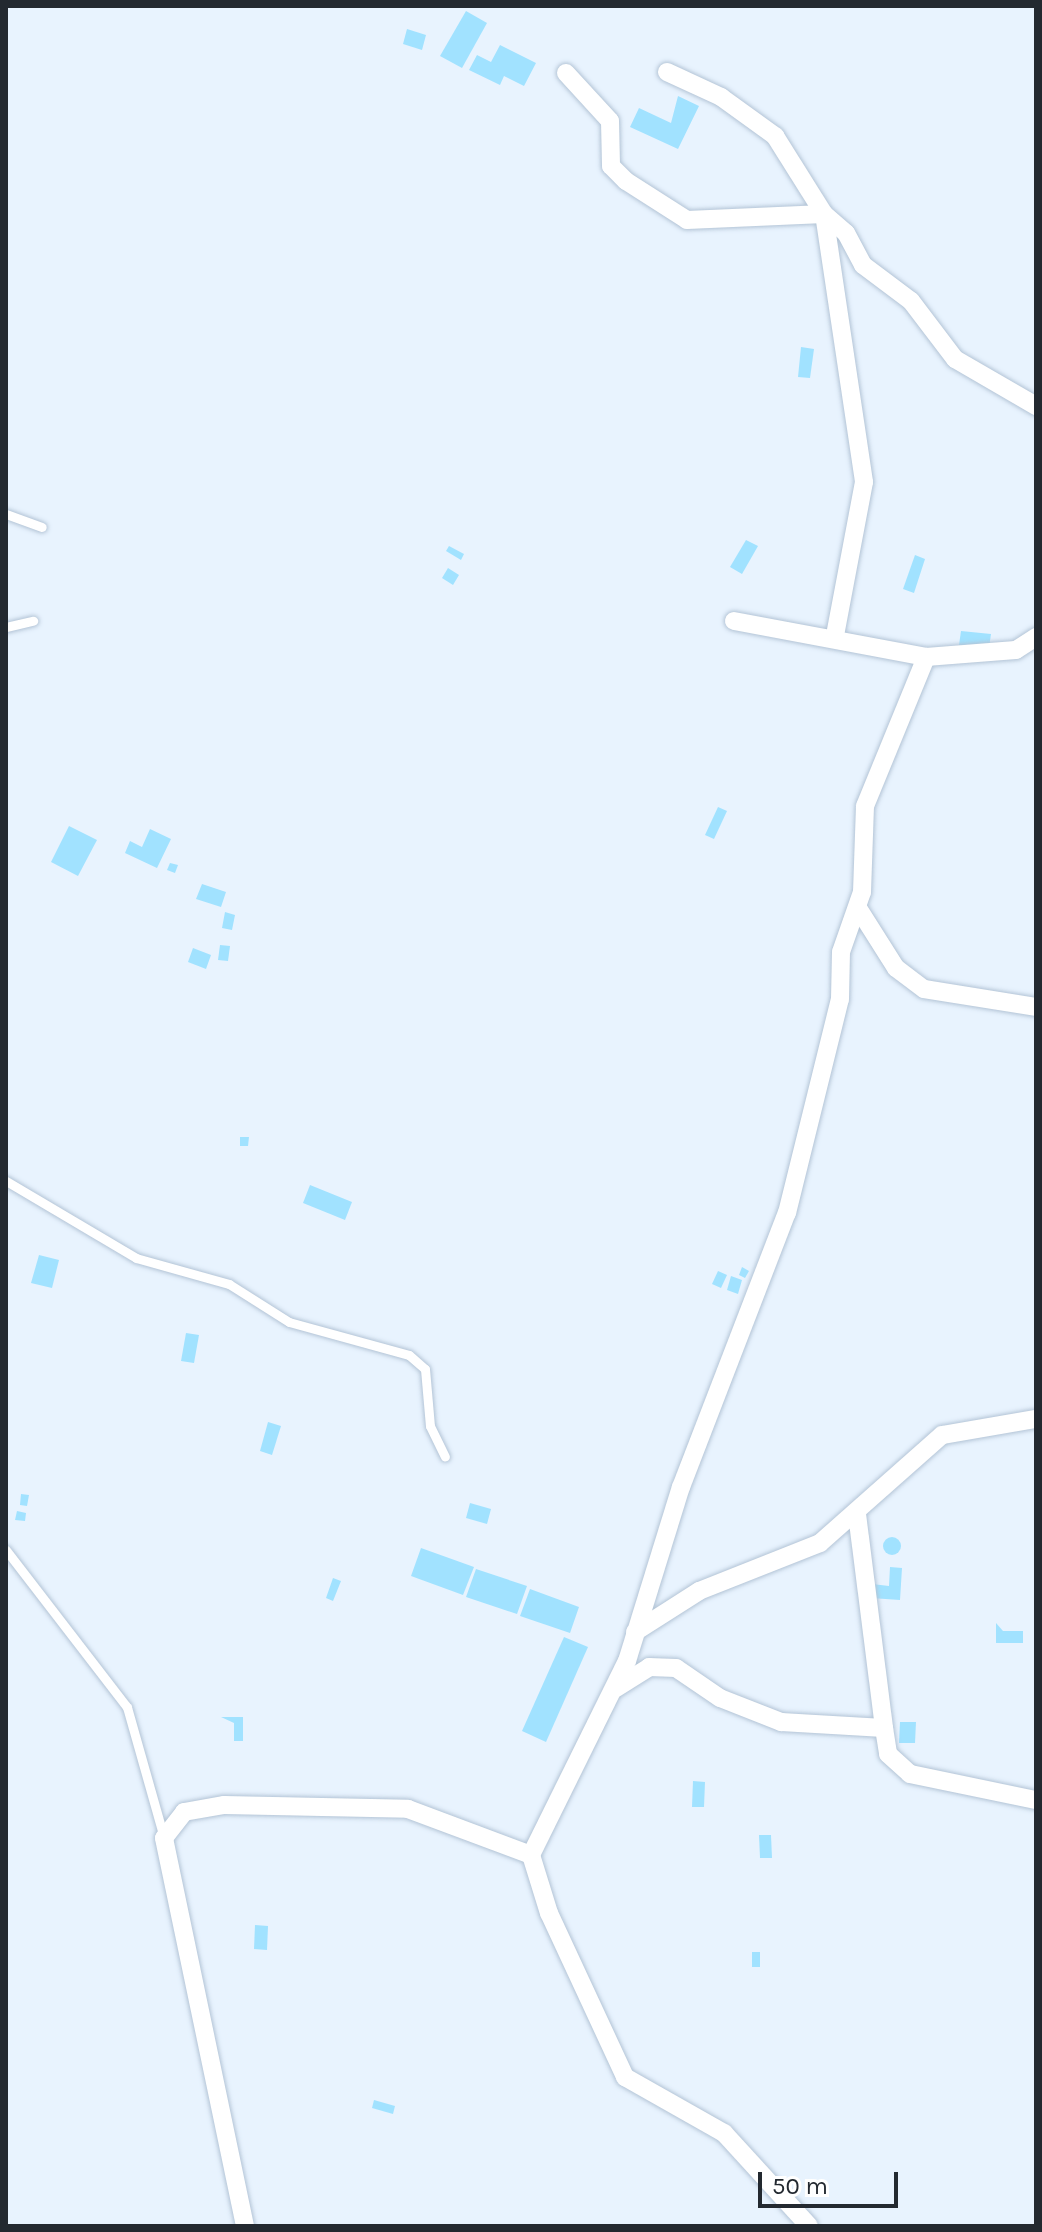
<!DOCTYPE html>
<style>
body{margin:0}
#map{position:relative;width:1042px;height:2232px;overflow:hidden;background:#e8f3fe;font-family:Karla,sans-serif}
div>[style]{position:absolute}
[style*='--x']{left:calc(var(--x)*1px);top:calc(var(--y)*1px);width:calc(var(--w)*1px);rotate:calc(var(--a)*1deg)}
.building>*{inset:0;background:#a1e2ff}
.round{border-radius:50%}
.roads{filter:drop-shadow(0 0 2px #b3c4d6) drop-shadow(0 0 2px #b3c4d6)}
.lane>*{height:9px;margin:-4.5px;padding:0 4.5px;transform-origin:4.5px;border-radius:4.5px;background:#fff}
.street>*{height:18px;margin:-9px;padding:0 9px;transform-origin:9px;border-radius:9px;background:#fff}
span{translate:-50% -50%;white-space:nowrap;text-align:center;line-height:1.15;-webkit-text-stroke:6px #fff;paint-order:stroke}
.frame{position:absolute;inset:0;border:8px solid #232930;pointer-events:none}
.scale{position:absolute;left:758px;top:2172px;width:140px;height:36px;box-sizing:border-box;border:4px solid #232930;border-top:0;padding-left:10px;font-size:24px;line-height:28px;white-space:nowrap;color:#232930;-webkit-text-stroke:6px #fff;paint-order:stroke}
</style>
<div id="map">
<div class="building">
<div style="clip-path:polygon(466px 11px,487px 23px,462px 68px,440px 56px)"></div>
<div style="clip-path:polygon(407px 29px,426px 35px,422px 50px,403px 44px)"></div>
<div style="clip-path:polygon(500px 45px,536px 63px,524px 86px,504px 76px,500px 85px,469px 70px,477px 55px,491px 62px)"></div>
<div style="clip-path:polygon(678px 96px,699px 106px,678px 149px,630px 127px,639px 108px,671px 123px)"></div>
<div style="clip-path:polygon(801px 347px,814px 349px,810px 378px,798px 377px)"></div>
<div style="clip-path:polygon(746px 540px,758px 546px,742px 574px,730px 567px)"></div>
<div style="clip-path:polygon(449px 546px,464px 554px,461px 560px,446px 551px)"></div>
<div style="clip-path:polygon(915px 555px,925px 559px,914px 593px,903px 589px)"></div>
<div style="clip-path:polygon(448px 568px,459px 575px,453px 585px,442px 578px)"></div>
<div style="clip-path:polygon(961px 631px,991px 634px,989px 648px,959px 645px)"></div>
<div style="clip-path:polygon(718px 807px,727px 811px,714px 839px,705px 835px)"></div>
<div style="clip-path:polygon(69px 826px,97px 840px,78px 876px,51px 862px)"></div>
<div style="clip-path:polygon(150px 829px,171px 839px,157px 868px,125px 853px,130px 841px,142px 847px)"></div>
<div style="clip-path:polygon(170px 863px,178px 865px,175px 873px,167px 870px)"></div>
<div style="clip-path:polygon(202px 884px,226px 892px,221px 907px,196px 899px)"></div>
<div style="clip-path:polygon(225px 912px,235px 915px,232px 930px,222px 928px)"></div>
<div style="clip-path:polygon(220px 945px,230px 946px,228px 961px,218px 960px)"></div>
<div style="clip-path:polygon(193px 948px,211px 955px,206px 969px,188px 962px)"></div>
<div style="clip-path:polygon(240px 1137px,249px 1137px,248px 1146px,240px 1146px)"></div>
<div style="clip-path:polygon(310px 1185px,352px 1202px,345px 1220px,303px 1203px)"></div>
<div style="clip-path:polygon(39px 1255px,59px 1260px,52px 1288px,31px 1283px)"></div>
<div style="clip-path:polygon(742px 1267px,749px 1271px,745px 1278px,739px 1275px)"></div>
<div style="clip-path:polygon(718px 1271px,727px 1275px,721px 1288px,712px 1284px)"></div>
<div style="clip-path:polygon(731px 1276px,742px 1280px,738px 1294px,727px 1290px)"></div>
<div style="clip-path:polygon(186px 1333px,199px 1335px,194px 1363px,181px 1361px)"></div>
<div style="clip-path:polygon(268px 1422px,281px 1426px,272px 1455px,260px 1451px)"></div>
<div style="clip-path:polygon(21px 1494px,29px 1495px,27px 1506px,20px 1505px)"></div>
<div style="clip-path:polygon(470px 1503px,491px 1509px,487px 1524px,466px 1518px)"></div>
<div style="clip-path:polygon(17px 1511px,26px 1513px,25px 1521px,15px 1520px)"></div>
<div class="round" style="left:883px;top:1537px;width:18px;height:18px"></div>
<div style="clip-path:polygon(421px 1548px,474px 1567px,463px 1595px,411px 1576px)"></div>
<div style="clip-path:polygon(890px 1567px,902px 1568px,900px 1600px,871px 1598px,872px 1584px,889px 1586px)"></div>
<div style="clip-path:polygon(476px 1569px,527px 1586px,517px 1614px,466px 1597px)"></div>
<div style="clip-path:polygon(333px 1578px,341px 1581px,333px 1601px,326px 1598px)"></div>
<div style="clip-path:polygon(530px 1589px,579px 1607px,570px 1633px,520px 1616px)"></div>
<div style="clip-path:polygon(996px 1623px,1003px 1631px,1023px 1631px,1023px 1643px,996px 1643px)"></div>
<div style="clip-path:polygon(564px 1637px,588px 1647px,546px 1742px,522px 1731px)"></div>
<div style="clip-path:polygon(221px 1717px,243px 1717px,243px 1741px,234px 1741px,234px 1723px)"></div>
<div style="clip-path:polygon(900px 1722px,916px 1722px,915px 1743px,899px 1743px)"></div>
<div style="clip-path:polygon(693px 1781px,705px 1782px,704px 1807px,692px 1807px)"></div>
<div style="clip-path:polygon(759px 1835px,771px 1835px,772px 1858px,760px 1858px)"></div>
<div style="clip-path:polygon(255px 1925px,268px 1926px,267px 1950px,254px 1949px)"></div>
<div style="clip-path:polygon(752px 1952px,760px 1952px,760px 1967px,752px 1967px)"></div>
<div style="clip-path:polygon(374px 2100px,395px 2106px,393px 2114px,372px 2108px)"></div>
</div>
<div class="roads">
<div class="lane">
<div style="--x:6;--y:514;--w:38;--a:20"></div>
<div style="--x:6;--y:627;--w:28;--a:-13"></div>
<div style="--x:6;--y:1181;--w:151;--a:30.6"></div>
<div style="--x:136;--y:1258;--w:97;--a:15.6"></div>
<div style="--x:229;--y:1284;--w:71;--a:32.3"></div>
<div style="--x:289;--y:1322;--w:124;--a:15.4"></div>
<div style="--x:409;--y:1355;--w:21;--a:41"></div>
<div style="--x:425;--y:1369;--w:57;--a:85"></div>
<div style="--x:430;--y:1426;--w:34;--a:64"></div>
<div style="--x:6;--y:1550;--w:198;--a:52.4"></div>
<div style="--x:127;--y:1707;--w:136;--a:74.2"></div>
</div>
<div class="street">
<div style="--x:667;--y:72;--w:60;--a:24.8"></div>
<div style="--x:721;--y:97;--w:67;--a:35.8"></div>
<div style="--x:775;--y:136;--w:92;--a:57.9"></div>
<div style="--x:824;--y:214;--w:271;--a:81.5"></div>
<div style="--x:864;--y:482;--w:157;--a:100.7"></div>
<div style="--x:566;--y:73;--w:65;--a:47.5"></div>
<div style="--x:610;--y:121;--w:45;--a:88.7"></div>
<div style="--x:611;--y:166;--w:21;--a:45"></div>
<div style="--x:626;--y:181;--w:72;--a:32.6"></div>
<div style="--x:687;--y:220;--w:137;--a:-2.5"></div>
<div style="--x:824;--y:214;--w:29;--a:41"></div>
<div style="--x:846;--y:233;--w:36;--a:62"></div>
<div style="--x:863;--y:265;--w:60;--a:36.9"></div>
<div style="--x:911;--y:301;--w:73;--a:52.8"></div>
<div style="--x:955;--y:359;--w:94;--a:30.1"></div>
<div style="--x:734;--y:621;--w:195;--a:10.6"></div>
<div style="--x:926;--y:657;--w:90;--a:-4.4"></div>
<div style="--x:1016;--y:650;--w:24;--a:-33"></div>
<div style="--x:858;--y:908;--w:71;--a:57.7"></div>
<div style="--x:896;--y:968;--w:35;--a:37"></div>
<div style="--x:924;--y:989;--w:113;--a:9.1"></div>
<div style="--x:857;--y:1514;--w:216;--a:82.8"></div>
<div style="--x:635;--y:1632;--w:76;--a:-32.6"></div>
<div style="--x:699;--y:1591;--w:130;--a:-21.6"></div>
<div style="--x:820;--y:1543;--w:163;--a:-41.5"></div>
<div style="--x:942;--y:1435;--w:95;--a:-9.7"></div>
<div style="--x:616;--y:1688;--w:39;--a:-32"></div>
<div style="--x:649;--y:1667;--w:27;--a:2"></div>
<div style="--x:676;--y:1668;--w:53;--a:34.3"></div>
<div style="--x:720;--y:1698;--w:66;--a:21.5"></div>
<div style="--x:781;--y:1722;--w:103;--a:3.3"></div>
<div style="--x:884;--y:1728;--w:26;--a:81"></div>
<div style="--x:888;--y:1754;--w:30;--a:42"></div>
<div style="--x:910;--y:1774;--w:129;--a:11.7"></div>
<div style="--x:531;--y:1855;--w:216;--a:-63.7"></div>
<div style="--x:627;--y:1661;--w:182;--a:-72.8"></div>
<div style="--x:681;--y:1487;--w:294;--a:-68.9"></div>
<div style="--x:787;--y:1213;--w:220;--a:-76.1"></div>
<div style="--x:840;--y:999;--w:47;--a:-88.8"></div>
<div style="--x:841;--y:952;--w:64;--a:-70.7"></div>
<div style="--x:862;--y:892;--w:86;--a:-88"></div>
<div style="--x:865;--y:806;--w:161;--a:-67.7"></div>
<div style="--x:245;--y:2226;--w:396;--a:-101.8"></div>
<div style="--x:164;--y:1838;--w:33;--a:-52"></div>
<div style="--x:184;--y:1812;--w:41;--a:-9.9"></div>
<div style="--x:224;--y:1805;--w:184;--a:1.2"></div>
<div style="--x:408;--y:1809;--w:131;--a:20.5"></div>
<div style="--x:531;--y:1855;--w:61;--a:72.8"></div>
<div style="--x:549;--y:1913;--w:181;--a:65.1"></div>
<div style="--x:625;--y:2077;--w:114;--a:29.5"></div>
<div style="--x:724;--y:2133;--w:126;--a:47.6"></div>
</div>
</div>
<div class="frame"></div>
<div class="scale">50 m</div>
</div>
